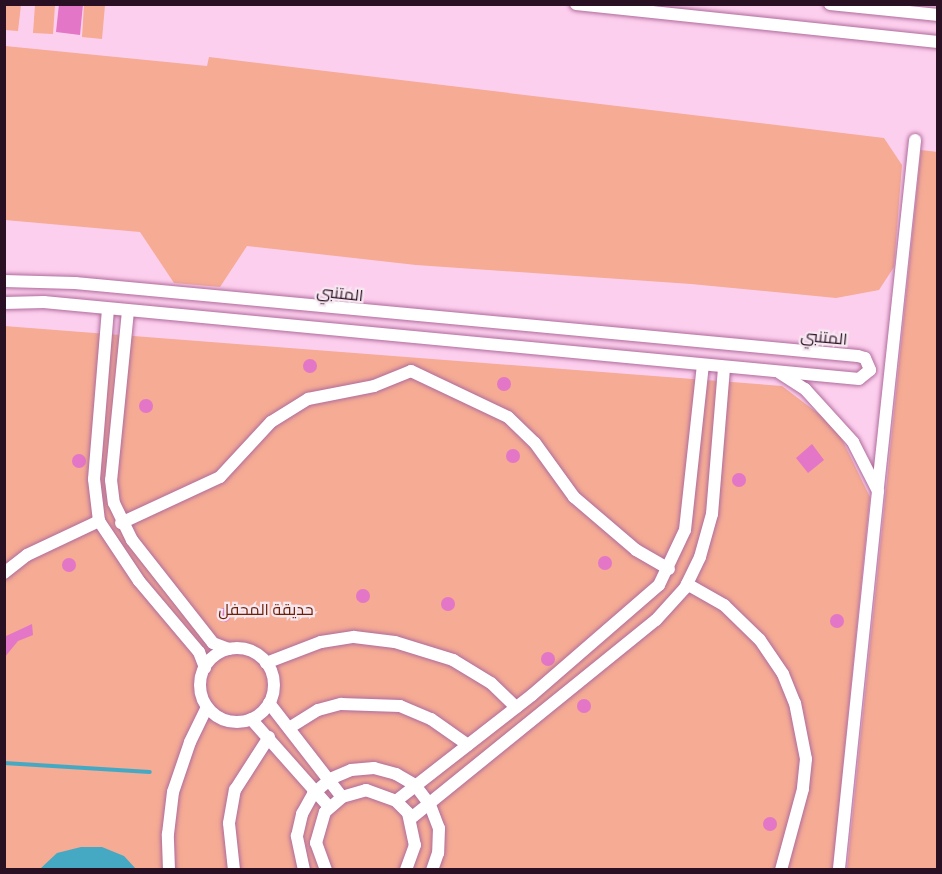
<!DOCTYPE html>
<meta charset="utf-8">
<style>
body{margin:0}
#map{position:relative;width:942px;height:874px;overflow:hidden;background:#fdcfee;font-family:Ubuntu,Cairo,sans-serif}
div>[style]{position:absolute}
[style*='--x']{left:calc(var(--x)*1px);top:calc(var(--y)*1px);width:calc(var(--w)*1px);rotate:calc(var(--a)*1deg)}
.green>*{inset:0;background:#f5ab94}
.water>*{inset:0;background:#45a9c3}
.stream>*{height:4px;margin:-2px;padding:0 2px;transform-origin:2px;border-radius:2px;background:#45a9c3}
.building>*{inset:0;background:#e376c6}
.round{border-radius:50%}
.roads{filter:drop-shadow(0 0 2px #b06b9c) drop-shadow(0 0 2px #b06b9c)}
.minor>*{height:12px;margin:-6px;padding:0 6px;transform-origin:6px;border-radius:6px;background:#fff}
.minor>.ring{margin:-6px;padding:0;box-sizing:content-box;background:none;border:12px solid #fff;border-radius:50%}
span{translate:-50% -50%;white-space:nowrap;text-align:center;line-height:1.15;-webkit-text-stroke:4.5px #f6e7f1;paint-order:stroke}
.street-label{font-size:16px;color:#2a1023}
.park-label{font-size:16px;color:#6e1f01}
.frame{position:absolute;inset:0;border:6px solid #2a1023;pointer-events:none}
</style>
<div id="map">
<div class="green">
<div style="clip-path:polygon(4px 5px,21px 5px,18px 31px,5px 30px)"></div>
<div style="clip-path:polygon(35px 5px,55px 5px,53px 34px,33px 33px)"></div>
<div style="clip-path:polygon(84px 5px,105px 5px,102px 39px,82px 37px)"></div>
<div style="clip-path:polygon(5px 46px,207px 66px,209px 57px,884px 138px,902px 165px,894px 267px,879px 290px,836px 298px,691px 284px,416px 265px,247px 246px,220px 287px,174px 283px,140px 232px,5px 220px)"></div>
<div style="clip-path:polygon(921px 150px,938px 152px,937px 869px,847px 869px)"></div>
<div style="clip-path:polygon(4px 326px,782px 386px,836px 427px,870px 497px,833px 869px,5px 869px)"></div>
</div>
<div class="water">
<div style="clip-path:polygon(81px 847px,102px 847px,124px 856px,136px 869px,40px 869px,57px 853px)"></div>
</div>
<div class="stream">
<div style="--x:4;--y:763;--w:146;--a:3.5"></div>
</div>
<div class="building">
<div style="clip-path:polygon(59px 4px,83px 4px,80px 35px,56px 32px)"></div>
<div class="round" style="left:303px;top:359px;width:14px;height:14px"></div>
<div class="round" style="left:497px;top:377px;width:14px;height:14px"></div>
<div class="round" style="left:139px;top:399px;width:14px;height:14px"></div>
<div style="clip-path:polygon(812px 444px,824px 460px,808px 473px,796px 458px)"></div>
<div class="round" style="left:506px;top:449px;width:14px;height:14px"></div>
<div class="round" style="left:72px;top:454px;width:14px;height:14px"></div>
<div class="round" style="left:732px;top:473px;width:14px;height:14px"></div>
<div class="round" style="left:598px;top:556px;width:14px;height:14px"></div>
<div class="round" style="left:62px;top:558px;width:14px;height:14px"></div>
<div class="round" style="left:356px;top:589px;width:14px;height:14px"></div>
<div class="round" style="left:441px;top:597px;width:14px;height:14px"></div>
<div class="round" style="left:217px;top:608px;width:14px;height:14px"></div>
<div class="round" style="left:830px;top:614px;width:14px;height:14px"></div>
<div style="clip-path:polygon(32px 624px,33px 635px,18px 641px,4px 658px,4px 637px)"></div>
<div class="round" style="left:541px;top:652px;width:14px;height:14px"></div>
<div class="round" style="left:577px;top:699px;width:14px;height:14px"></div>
<div class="round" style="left:763px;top:817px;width:14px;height:14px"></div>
</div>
<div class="roads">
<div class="minor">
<div style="--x:576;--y:4;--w:364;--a:6"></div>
<div style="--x:830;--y:4;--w:109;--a:5.8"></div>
<div style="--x:4;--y:281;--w:71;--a:1.6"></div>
<div style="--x:75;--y:283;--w:786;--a:5.33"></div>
<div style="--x:858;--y:356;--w:7;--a:16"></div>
<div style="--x:865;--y:358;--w:13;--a:67"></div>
<div style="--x:870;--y:370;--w:14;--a:141"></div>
<div style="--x:859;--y:379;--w:819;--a:-174.6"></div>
<div style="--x:44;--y:302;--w:40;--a:178.6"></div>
<div style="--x:108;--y:309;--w:171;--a:94.7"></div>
<div style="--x:94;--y:479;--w:42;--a:83.2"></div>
<div style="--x:99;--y:521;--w:72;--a:56.3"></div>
<div style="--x:139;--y:581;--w:93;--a:49.8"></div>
<div style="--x:199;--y:652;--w:17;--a:69"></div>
<div style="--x:128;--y:311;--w:170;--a:95.7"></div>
<div style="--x:111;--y:480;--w:23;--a:83"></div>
<div style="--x:114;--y:503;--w:41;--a:64.1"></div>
<div style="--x:132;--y:540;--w:131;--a:51.8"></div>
<div style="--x:213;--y:643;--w:17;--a:21"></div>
<div style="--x:780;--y:373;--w:30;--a:33"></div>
<div style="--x:805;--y:389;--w:72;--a:47.8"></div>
<div style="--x:853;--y:442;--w:55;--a:63"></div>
<div style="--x:878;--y:491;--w:381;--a:95.9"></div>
<div style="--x:878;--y:487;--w:349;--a:-83.9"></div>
<div style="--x:121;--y:523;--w:109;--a:-24.9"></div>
<div style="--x:220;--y:477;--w:75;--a:-47.2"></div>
<div style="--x:271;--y:422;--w:44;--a:-31.9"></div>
<div style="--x:308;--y:399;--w:67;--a:-11.1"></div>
<div style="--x:374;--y:386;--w:40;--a:-22"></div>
<div style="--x:411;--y:371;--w:107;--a:25.4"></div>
<div style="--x:508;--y:417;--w:37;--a:44"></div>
<div style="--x:535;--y:443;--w:67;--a:54.2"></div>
<div style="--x:574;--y:497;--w:82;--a:40.5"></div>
<div style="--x:636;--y:550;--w:38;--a:30"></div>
<div style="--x:4;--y:573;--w:29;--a:-38"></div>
<div style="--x:27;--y:555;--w:80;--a:-25.3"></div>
<div style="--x:687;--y:584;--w:43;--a:29.6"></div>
<div style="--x:724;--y:605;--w:50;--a:44.2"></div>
<div style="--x:760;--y:640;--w:41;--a:55.9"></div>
<div style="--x:783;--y:674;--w:31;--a:68"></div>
<div style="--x:795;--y:703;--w:57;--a:78.9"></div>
<div style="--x:806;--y:759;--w:30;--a:96"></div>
<div style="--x:803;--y:789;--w:84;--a:105.2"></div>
<div class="ring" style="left:200px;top:648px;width:62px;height:62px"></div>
<div style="--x:266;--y:663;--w:59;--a:-20.9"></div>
<div style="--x:321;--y:642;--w:33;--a:-9"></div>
<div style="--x:354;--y:637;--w:41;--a:7"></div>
<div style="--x:395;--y:642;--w:61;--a:17.2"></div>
<div style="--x:453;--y:660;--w:44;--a:31.2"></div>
<div style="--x:491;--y:683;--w:35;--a:44"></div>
<div style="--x:269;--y:703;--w:119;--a:52.2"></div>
<div style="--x:251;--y:719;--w:118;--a:48.4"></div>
<div style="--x:289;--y:728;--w:34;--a:-32"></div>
<div style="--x:318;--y:710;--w:24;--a:-15"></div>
<div style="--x:341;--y:704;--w:59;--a:1.9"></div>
<div style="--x:400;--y:706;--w:34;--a:23"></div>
<div style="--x:431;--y:719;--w:45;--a:35.1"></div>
<div style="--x:396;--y:801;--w:172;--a:-37.9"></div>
<div style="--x:532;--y:695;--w:168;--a:-40.9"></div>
<div style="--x:659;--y:585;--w:61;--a:-64.7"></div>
<div style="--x:685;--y:530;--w:166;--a:-83.8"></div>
<div style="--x:410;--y:819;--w:316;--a:-39"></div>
<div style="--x:656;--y:620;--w:43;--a:-47.8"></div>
<div style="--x:685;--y:588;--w:34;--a:-64"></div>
<div style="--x:700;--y:557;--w:45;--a:-74.4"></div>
<div style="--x:712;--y:514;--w:147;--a:-85.3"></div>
<div style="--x:169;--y:870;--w:36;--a:-92"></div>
<div style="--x:168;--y:834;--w:42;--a:-83.2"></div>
<div style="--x:173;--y:792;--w:53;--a:-71.2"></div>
<div style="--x:190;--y:742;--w:39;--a:-64"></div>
<div style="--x:234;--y:870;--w:47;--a:-96.1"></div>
<div style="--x:229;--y:823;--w:34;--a:-80"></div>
<div style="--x:235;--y:790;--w:63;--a:-57.3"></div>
<div style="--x:304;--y:870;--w:35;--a:-102"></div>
<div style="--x:297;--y:836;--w:23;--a:-77"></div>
<div style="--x:302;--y:814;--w:23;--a:-61"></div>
<div style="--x:313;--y:794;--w:23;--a:-41"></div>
<div style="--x:330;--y:779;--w:23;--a:-23"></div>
<div style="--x:351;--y:770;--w:23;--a:-5"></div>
<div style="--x:374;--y:768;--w:23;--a:15"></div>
<div style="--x:396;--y:774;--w:22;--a:30"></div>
<div style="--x:415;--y:785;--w:25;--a:53"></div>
<div style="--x:430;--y:805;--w:25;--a:69"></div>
<div style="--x:439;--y:828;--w:25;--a:92"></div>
<div style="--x:438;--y:853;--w:18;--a:109"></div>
<div style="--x:326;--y:870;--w:29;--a:-110"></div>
<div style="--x:316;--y:843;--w:32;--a:-74"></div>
<div style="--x:325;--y:812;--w:23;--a:-41"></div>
<div style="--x:342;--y:797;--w:25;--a:-16"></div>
<div style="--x:366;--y:790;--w:32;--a:20"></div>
<div style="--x:396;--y:801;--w:17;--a:45"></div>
<div style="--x:408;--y:813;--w:33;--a:78"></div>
<div style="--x:415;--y:845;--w:27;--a:110"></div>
</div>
</div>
<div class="street-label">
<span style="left:340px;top:293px;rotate:6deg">المتنبي</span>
<span style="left:824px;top:337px;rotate:5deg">المتنبي</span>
</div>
<div class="park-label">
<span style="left:266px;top:609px">حديقة المحفل</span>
</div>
<div class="frame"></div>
</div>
